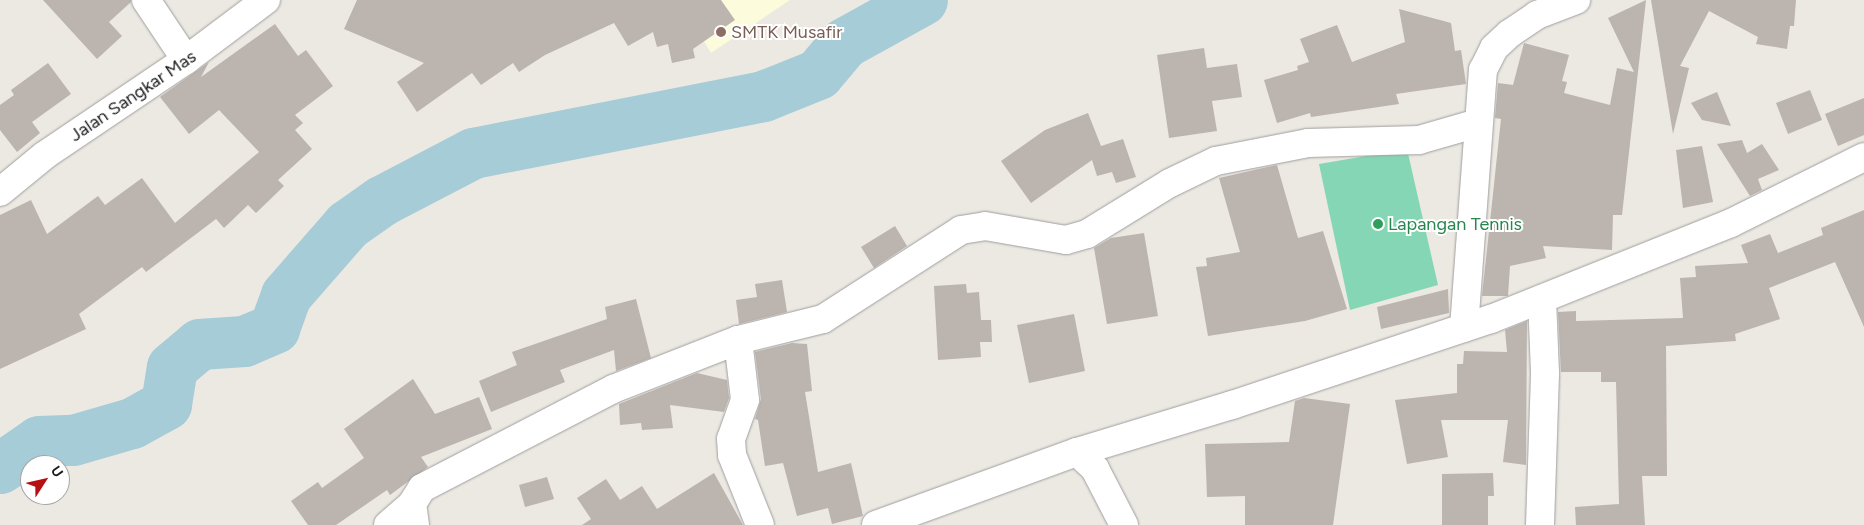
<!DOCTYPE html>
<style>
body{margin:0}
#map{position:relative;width:1864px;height:525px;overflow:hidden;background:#ece8e2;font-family:Figtree,sans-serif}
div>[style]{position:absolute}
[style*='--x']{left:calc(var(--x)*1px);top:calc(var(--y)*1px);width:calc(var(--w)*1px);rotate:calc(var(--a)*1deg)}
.education>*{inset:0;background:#fcfbdb}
.pitch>*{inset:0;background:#85d6b5}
.river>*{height:51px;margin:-25.5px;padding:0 25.5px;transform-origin:25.5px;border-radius:25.5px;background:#a5ccd7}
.building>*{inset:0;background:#bcb4af}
.roads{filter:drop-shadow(0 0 1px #9f9f9f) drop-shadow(0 0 1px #9f9f9f)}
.minor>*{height:28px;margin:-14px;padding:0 14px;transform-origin:14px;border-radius:14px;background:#fff}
.dots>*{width:14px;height:14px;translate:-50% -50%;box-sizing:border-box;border:2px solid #fff;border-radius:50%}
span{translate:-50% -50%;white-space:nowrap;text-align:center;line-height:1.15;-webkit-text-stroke:4px #fff;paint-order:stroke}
.education-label{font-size:18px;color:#785e54}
.left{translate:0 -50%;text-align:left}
.street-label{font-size:18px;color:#1b1b1b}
.leisure-label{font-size:18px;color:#27864d}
.north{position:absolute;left:20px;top:455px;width:50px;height:50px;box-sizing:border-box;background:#fff;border:1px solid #a4a4a4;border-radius:50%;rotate:55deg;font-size:14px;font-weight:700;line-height:20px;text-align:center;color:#1b1b1b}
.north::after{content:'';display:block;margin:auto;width:18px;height:22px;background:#b70f12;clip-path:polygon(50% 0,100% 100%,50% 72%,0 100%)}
</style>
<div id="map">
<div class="education">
<div style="clip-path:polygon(651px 0,790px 0,711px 53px,681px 3px)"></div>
</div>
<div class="pitch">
<div style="clip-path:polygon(1407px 149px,1438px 285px,1350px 310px,1319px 164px)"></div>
</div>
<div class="river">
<div style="--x:0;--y:468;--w:47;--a:-34.7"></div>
<div style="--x:39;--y:441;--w:34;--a:-2"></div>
<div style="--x:73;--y:440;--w:61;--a:-16.1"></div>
<div style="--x:132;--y:423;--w:39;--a:-29"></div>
<div style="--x:166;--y:404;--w:37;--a:-81"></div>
<div style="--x:172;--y:367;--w:35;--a:-40"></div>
<div style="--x:199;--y:344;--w:45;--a:-3.8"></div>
<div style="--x:244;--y:341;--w:33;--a:-23"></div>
<div style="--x:274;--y:328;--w:35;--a:-70"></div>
<div style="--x:286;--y:295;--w:93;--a:-48.9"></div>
<div style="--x:347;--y:225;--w:42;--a:-35.2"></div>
<div style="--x:381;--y:201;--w:104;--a:-27.6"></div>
<div style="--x:473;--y:153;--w:296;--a:-11.1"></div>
<div style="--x:763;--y:96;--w:59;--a:-21.8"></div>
<div style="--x:818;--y:74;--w:40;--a:-50"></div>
<div style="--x:844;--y:43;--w:89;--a:-28.9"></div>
</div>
<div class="building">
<div style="clip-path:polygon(43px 0,131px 0,131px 2px,109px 22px,122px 36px,97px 59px)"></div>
<div style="clip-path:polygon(357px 0,721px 0,735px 20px,693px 49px,695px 58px,672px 63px,668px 44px,657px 47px,653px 32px,628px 46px,614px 23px,545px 55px,519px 72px,513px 63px,481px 85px,472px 73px,417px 112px,397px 82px,424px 63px,344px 29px)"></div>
<div style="clip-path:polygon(1646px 0,1622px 215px,1613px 215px,1612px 250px,1543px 246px,1546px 258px,1510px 266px,1508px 296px,1482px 296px,1501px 119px,1495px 118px,1498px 83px,1513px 85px,1524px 43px,1569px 55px,1562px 81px,1567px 82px,1564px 93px,1610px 105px,1617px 68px,1634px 72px,1608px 18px)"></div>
<div style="clip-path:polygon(1651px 0,1796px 0,1794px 26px,1790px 26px,1787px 49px,1756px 44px,1758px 37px,1709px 11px,1680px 66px,1689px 68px,1673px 134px)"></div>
<div style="clip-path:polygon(1399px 9px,1451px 23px,1455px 51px,1461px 50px,1466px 84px,1396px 94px,1399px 104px,1311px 117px,1310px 113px,1277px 123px,1264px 80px,1298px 70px,1297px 66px,1309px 62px,1300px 39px,1337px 25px,1352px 62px,1405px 42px)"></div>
<div style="clip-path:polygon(275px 24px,298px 56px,306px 50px,333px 86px,295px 115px,303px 123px,295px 130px,312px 149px,278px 180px,284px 186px,256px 213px,248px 205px,224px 228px,216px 219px,146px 272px,142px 267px,79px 314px,86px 329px,0 369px,0 215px,31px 200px,47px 234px,98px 196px,105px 205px,142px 178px,175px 223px,259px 152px,219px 110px,189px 134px,160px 97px,209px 62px,201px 77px)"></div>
<div style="clip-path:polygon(1204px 48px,1207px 68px,1237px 64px,1242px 97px,1212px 101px,1217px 131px,1169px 138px,1157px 55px)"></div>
<div style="clip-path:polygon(48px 63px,71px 94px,32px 122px,40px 133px,17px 152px,0 130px,0 105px,14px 95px,11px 90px)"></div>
<div style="clip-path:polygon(1810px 90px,1822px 120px,1788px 134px,1776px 103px)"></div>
<div style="clip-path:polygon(1717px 92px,1731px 126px,1702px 120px,1691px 103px)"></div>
<div style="clip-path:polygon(1864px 98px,1864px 135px,1838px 146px,1825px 114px)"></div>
<div style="clip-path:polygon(1088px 113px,1101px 146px,1123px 139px,1136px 177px,1116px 183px,1112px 172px,1097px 176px,1092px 160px,1031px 203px,1001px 161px,1045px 130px)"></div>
<div style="clip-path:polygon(1742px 140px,1747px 153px,1762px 144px,1779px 170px,1758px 179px,1762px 190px,1750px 196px,1717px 144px)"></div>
<div style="clip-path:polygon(1702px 146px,1713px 202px,1683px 208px,1676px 150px)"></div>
<div style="clip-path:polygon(1277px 165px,1298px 238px,1323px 231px,1347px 309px,1305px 321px,1208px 336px,1196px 267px,1207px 266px,1206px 258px,1240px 252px,1219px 178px)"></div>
<div style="clip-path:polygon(1864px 210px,1864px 327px,1835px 262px,1769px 288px,1780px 319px,1735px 334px,1736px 341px,1666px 346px,1667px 476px,1642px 476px,1645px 525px,1576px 525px,1575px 507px,1619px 504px,1616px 382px,1601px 382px,1601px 372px,1561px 372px,1558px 312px,1576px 311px,1576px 321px,1683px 318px,1680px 278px,1696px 277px,1695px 266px,1748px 263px,1741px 245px,1770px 234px,1778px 253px,1823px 235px,1821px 228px)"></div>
<div style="clip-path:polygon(895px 226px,907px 246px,874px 268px,861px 247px)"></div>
<div style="clip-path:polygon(1144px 233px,1158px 316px,1107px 324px,1094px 248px,1111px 238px)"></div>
<div style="clip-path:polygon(782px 280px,787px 312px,739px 324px,736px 300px,757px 297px,755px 284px)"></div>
<div style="clip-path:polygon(966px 284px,967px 293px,979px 292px,981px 320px,991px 320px,992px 342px,980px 342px,981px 357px,938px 360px,934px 286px)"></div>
<div style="clip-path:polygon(1448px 289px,1449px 313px,1381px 329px,1377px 307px)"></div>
<div style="clip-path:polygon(636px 299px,651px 358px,616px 371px,614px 350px,560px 370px,565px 382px,491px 412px,479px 381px,517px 365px,512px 352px,607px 319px,605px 307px)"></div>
<div style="clip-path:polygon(1074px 314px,1085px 371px,1029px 383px,1017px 325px)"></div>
<div style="clip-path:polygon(1527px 321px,1526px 465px,1503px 462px,1508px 420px,1441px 420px,1448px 457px,1407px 464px,1395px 400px,1457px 393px,1457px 364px,1463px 364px,1464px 351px,1507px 352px,1505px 330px)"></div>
<div style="clip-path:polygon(792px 343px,807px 344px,812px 391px,805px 392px,818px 472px,851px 463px,863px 516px,832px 524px,828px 508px,797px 516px,783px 463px,765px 466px,758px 420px,755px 419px,761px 399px,755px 352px)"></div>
<div style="clip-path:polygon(697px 373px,727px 380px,729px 398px,724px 412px,670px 405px,673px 428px,642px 430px,641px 423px,620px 425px,619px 404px)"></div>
<div style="clip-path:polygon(413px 379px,435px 414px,479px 397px,492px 429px,421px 457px,428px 467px,390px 495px,387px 490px,336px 525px,308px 525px,291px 501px,318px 482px,322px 488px,364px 458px,344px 429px)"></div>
<div style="clip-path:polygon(1304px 398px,1350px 404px,1333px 525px,1245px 525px,1245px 496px,1207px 497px,1205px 444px,1289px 442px,1295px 401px)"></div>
<div style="clip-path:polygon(714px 473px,743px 525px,582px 525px,591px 519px,577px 498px,606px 479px,620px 500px,642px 486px,657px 509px)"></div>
<div style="clip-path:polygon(1493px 473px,1494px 496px,1488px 496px,1488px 525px,1442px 525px,1442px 474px)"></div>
<div style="clip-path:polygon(547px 477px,554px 499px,525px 507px,519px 485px)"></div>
</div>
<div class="roads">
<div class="minor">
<div style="--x:146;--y:0;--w:72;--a:56.3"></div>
<div style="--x:0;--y:192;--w:58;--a:-39.4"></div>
<div style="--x:45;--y:155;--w:170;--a:-34"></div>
<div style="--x:186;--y:60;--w:100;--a:-36.9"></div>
<div style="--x:1464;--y:328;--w:259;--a:-85.8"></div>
<div style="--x:1483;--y:70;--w:25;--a:-63"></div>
<div style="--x:1494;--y:48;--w:21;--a:-43"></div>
<div style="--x:1509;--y:34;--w:34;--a:-34"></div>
<div style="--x:1537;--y:15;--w:42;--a:-21"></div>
<div style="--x:738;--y:340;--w:60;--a:83.3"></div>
<div style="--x:745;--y:400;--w:41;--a:109.7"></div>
<div style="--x:731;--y:439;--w:16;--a:86"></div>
<div style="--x:732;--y:455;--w:75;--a:68.2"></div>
<div style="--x:1077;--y:452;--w:25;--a:43"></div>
<div style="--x:1095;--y:469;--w:63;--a:62.6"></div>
<div style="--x:388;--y:525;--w:32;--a:-41"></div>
<div style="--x:415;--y:525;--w:21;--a:-98"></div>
<div style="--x:412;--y:504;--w:19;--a:-58"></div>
<div style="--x:422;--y:488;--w:215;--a:-27.4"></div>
<div style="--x:613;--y:389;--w:134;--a:-21.4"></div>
<div style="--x:738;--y:340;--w:88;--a:-13.9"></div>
<div style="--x:823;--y:319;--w:164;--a:-32.8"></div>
<div style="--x:961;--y:230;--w:24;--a:-9"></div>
<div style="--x:985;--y:226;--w:82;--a:9.8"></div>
<div style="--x:1066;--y:240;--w:22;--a:-16"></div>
<div style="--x:1087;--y:234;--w:97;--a:-31.6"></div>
<div style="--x:1170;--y:183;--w:51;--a:-25.6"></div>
<div style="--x:1216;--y:161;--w:94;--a:-11.1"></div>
<div style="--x:1308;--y:143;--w:111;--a:-1.5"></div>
<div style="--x:1419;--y:140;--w:61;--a:-16.1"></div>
<div style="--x:876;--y:525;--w:214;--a:-20"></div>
<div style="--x:1077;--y:452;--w:162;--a:-16.9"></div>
<div style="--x:1232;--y:405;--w:273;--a:-18.4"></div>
<div style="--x:1491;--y:319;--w:258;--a:-21.8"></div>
<div style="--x:1731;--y:223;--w:148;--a:-26.4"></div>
<div style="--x:1540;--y:525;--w:152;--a:-88.1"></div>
<div style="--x:1545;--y:373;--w:74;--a:-92.3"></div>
</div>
</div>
<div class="dots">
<div style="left:721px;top:32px;background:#8d6e63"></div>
<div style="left:1378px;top:224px;background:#2e9e5b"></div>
</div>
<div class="education-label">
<span class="left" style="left:731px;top:32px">SMTK Musafir</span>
</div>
<div class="street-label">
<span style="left:133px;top:96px;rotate:-34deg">Jalan Sangkar Mas</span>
</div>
<div class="leisure-label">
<span class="left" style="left:1388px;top:224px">Lapangan Tennis</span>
</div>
<div class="north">U</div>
</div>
